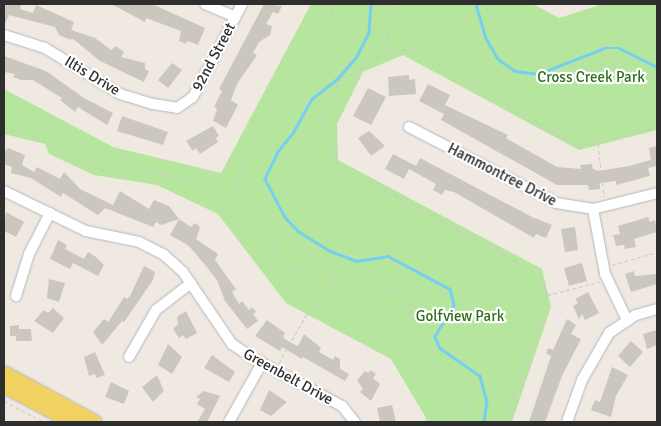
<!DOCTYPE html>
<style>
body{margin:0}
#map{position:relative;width:661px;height:426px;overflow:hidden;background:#efe9e1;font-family:Signika,sans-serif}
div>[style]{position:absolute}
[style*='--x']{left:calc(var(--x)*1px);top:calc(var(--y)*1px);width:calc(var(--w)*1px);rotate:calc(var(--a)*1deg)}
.green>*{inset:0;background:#b6e59e}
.stream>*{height:2.5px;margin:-1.25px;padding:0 1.25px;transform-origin:1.25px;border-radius:1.25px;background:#75cff0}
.building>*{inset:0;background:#cbc7bf}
.path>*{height:1px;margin-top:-0.5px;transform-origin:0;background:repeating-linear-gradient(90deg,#c9c9c9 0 4px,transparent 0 6.5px)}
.roads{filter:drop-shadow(0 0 1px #b4b7c1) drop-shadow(0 0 1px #b4b7c1)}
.minor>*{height:10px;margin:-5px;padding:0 5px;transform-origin:5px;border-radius:5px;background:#fff}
.major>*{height:14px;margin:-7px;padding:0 7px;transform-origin:7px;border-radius:7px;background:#f2d163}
span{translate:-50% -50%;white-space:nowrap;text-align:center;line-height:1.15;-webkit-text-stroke:4.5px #fff;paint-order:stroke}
.street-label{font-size:15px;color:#2e2e2e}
.park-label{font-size:15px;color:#2c6e1b}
.frame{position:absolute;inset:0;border:5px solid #2e2e2e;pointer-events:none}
</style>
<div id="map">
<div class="green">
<div style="clip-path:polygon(311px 4px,533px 4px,559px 18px,603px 4px,657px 4px,657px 130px,579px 150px,403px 55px,363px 72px,337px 124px,338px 160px,542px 269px,551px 307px,512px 422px,425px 422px,426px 418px,391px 359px,286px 303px,218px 214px,157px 185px,94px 175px,49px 154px,45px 144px,4px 134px,4px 89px,113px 147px,221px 173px)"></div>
</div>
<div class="stream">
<div style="--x:371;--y:4;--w:29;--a:94"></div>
<div style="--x:369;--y:33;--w:28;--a:117"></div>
<div style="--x:356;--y:58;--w:28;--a:131"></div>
<div style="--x:338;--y:79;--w:33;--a:142"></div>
<div style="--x:312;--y:99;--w:38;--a:119"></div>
<div style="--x:294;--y:132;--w:26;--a:129"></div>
<div style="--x:278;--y:152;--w:30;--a:116"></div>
<div style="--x:265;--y:179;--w:43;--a:62.2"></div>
<div style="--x:285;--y:217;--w:19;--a:47"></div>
<div style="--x:298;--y:231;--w:36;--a:32"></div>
<div style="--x:328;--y:250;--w:31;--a:21"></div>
<div style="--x:357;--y:261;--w:31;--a:-9"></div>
<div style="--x:388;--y:256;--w:70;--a:28"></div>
<div style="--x:450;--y:289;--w:16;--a:76"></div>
<div style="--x:454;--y:305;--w:37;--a:121"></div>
<div style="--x:435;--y:337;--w:12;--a:66"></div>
<div style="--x:440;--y:348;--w:49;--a:35"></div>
<div style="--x:480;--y:376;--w:27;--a:75"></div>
<div style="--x:487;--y:402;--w:20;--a:99"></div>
<div style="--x:476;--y:4;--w:35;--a:74"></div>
<div style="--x:486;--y:38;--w:24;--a:60"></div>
<div style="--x:498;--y:59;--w:21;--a:35"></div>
<div style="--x:515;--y:71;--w:23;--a:7"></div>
<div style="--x:538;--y:74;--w:71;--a:-21.5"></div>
<div style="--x:604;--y:48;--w:15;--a:0"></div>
<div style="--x:619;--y:48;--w:42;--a:26.6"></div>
</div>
<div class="building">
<div style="clip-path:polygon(4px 4px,21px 4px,20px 9px,33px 13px,36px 5px,74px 22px,71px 30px,95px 38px,111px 50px,116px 46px,124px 52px,121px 57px,145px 63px,145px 69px,149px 71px,144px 82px,100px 61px,72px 38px,71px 40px,59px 35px,55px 27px,9px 15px,4px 26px)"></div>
<div style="clip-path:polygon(111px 4px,152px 4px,205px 28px,198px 45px,187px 41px,186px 44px,179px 41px,181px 31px,146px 18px,145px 22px)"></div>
<div style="clip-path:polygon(264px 4px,282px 6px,278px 14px,273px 12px,266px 24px,272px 26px,270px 35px,259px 42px,253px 53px,257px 55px,237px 84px,231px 100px,238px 105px,226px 128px,213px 121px,217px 109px,214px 107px,222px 91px,219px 89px)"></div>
<div style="clip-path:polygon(4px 56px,46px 71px,84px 98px,113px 113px,107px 125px,78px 107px,75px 112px,60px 100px,62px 98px,33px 80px,21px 80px,13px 77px,15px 74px,4px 72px)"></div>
<div style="clip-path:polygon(172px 63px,182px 70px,168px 88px,158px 80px)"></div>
<div style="clip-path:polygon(409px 75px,409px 80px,415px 79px,416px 94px,389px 96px,388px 77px)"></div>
<div style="clip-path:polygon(428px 84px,450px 95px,445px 105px,508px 135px,506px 138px,557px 167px,581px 169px,580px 165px,592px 164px,593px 169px,599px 171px,629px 166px,651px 160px,649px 148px,657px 146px,657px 166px,648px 168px,650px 176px,616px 185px,616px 181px,600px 183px,600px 189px,589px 190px,588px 185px,557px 185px,441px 120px,444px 114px,419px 101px)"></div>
<div style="clip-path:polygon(368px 88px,386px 97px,371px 125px,353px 116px)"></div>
<div style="clip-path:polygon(122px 116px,168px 132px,163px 145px,117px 131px)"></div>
<div style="clip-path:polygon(213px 126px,219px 136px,216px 138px,218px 142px,200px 154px,196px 148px,193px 151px,186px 141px)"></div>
<div style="clip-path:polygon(369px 131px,385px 146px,371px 156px,358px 138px)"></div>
<div style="clip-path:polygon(8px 148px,25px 155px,22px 165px,34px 172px,37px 167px,60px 179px,64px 172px,80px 189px,113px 205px,120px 191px,149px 209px,154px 200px,169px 206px,179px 219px,161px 225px,156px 222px,153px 227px,105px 208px,98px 215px,63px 193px,61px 197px,31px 178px,11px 173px,12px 167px,4px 164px,5px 151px)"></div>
<div style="clip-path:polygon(393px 154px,416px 166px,420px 158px,532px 217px,552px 225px,546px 238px,536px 234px,534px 238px,454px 192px,445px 190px,442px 195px,433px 190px,436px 184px,409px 169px,404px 179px,385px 169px)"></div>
<div style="clip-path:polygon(6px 212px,24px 222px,16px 237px,4px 231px)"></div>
<div style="clip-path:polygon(648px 217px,650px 222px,655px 220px,657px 232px,634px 239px,636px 247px,625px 249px,624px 245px,616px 246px,613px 235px,620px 234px,618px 226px)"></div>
<div style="clip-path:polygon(179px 219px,191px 227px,195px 223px,200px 227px,196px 239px,218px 254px,215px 260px,236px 289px,232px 292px,239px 304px,242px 301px,249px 310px,252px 307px,256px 312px,253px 314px,258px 321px,247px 329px,225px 301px,217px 280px,206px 266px,189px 246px,170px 235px)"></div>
<div style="clip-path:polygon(575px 227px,578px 250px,565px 252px,561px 229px)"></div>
<div style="clip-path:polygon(58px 240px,67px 245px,65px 249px,84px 259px,88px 252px,96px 257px,104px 265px,98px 276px,73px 263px,70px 269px,50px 259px)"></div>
<div style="clip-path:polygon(582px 263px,587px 281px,569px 286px,564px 268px)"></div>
<div style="clip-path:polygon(144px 266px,155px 272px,153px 280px,124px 322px,122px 321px,102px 345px,93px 332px,104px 319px,108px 322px,124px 297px,127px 299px,130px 296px)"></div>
<div style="clip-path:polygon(634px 271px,635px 276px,657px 274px,657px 284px,631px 292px,625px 274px)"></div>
<div style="clip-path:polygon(49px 279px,65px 283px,59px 302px,47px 298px)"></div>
<div style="clip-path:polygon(588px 292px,599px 313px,585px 320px,582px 314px,579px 319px,573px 306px,578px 303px,575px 299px)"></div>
<div style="clip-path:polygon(53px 308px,64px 318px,53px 333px,34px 321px,44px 310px,48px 313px)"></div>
<div style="clip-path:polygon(186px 311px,197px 333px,186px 339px,183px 335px,179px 338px,173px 329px,178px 324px,177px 317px)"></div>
<div style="clip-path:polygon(567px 319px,576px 325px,571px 334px,581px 339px,562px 376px,545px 422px,529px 422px,551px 356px,546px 353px,548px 348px,553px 350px)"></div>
<div style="clip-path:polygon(267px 320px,285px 333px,283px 337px,286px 340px,298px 346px,304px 334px,321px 348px,319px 352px,333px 360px,335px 356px,340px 359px,340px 369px,349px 374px,345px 381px,303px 357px,302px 359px,282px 347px,280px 351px,255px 336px)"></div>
<div style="clip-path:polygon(19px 325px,19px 329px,31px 329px,32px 341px,16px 341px,16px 336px,10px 336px,10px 326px)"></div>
<div style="clip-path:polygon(657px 330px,657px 345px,647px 349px,643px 334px)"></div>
<div style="clip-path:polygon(631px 341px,643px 352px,630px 367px,618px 356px)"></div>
<div style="clip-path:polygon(168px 344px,182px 357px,172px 374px,158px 365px)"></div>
<div style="clip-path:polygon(95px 352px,105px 375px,96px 378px,95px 374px,89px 376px,84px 357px)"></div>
<div style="clip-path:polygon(212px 355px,235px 372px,229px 382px,204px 368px)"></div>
<div style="clip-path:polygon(612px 367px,628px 375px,616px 396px,611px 417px,591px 410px,595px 400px,600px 402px)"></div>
<div style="clip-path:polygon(371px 370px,376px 374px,373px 378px,380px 384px,371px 401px,360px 392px,363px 389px,357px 380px,365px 371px,368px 373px)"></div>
<div style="clip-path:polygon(157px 375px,164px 391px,153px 402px,142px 387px)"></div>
<div style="clip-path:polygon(111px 382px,129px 391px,124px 404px,105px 397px)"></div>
<div style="clip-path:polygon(269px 390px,287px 402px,271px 416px,260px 410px)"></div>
<div style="clip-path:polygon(204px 391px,220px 396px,207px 422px,197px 422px,205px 409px,197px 404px,200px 399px,196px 397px)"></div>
<div style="clip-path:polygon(392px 405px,396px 422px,380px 422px,377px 408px)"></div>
</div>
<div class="path">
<div style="--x:389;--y:51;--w:16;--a:-97"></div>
<div style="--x:387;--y:35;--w:32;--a:-74"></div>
<div style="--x:4;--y:132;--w:14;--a:-12"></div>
<div style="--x:18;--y:129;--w:8;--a:23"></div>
<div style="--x:25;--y:132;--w:91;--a:26"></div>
<div style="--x:107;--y:172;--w:37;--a:-3"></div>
<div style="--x:144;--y:170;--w:50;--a:11.5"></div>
<div style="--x:193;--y:180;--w:70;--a:43.3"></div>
<div style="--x:244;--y:228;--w:29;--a:12"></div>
<div style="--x:272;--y:234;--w:4;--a:45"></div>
<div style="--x:275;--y:237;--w:19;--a:87"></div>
<div style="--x:276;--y:256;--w:13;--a:58"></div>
<div style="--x:283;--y:267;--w:14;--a:17"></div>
<div style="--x:296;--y:271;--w:32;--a:2"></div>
<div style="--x:328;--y:272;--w:62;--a:15.8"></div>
<div style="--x:388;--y:289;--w:18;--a:27"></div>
<div style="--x:404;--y:297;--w:16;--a:63"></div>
<div style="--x:411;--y:311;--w:20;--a:114"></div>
<div style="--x:403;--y:329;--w:38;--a:65"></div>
<div style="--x:419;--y:364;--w:43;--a:28.9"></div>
<div style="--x:457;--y:385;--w:16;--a:55"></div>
<div style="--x:466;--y:398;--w:14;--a:90"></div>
<div style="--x:466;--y:412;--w:12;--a:125"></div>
<div style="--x:598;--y:144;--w:53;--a:83.5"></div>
<div style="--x:227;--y:209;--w:74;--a:-69.4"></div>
<div style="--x:253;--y:140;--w:42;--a:-62.8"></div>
<div style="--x:272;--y:103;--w:36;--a:-53"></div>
<div style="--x:294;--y:74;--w:27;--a:-36"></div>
<div style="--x:316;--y:58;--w:12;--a:-59"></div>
<div style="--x:322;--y:48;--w:26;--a:-69"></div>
<div style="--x:331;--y:24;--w:20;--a:-84"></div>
<div style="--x:612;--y:265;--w:47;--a:-16.1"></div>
<div style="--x:547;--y:295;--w:54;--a:-14"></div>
<div style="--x:279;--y:363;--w:55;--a:-60.6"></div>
<div style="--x:306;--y:315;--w:31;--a:-40"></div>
<div style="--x:330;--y:295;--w:22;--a:-74"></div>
<div style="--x:4;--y:401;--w:45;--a:27.7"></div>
<div style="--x:504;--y:422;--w:134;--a:-71.3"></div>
<div style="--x:547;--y:295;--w:22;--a:-108"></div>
<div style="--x:540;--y:274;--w:231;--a:-151.5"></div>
<div style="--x:337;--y:164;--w:27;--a:-98"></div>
<div style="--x:333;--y:137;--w:20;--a:-123"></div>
<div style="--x:322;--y:120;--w:10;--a:-90"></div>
<div style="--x:322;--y:110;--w:38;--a:-58"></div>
<div style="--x:342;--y:78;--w:33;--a:-27"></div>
<div style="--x:371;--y:63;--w:17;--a:-40"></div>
<div style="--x:384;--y:52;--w:24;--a:-7"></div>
<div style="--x:408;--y:49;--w:28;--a:23"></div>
<div style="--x:434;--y:60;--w:169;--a:31"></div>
<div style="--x:579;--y:147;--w:81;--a:-15.1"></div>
</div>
<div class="roads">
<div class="minor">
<div style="--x:205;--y:4;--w:33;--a:23"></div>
<div style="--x:4;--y:35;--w:43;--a:17.6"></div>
<div style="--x:45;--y:48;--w:88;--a:31.5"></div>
<div style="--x:120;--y:94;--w:34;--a:17"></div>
<div style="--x:153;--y:104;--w:24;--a:9"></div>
<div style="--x:177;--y:108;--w:19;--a:-35"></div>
<div style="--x:193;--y:97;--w:105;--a:-62.2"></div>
<div style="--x:409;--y:127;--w:165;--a:27.3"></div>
<div style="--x:556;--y:203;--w:37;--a:9"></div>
<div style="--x:593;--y:209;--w:66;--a:-14"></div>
<div style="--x:4;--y:191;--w:91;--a:26"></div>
<div style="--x:86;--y:231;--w:54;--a:11.7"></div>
<div style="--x:139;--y:242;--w:27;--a:27"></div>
<div style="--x:163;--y:254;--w:27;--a:42"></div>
<div style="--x:183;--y:272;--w:87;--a:55.8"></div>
<div style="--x:232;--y:344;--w:27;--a:34"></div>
<div style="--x:254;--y:359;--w:100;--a:28.1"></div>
<div style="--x:342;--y:406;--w:21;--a:51"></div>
<div style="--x:593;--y:209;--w:66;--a:79.5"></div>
<div style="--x:605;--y:274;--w:51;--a:64.4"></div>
<div style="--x:16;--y:296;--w:44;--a:-72.8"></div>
<div style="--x:29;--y:254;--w:46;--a:-62.9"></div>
<div style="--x:129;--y:357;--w:54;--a:-60.1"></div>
<div style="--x:156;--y:310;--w:44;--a:-37.6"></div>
<div style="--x:229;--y:422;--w:68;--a:-60.8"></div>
<div style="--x:567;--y:422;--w:45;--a:-70.3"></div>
<div style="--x:582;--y:380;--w:54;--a:-60.1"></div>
<div style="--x:609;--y:333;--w:32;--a:-34"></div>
<div style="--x:636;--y:315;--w:22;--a:-16"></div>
</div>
<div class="major">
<div style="--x:4;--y:373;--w:103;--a:28.3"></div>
<div style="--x:4;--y:386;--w:77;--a:27.9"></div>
</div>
</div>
<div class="street-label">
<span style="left:214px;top:57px;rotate:-62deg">92nd Street</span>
<span style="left:92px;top:76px;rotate:31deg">Iltis Drive</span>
<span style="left:502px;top:175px;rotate:27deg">Hammontree Drive</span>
<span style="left:288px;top:377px;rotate:29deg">Greenbelt Drive</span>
</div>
<div class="park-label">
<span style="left:591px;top:78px">Cross Creek Park</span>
<span style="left:460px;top:317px">Golfview Park</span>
</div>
<div class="frame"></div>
</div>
